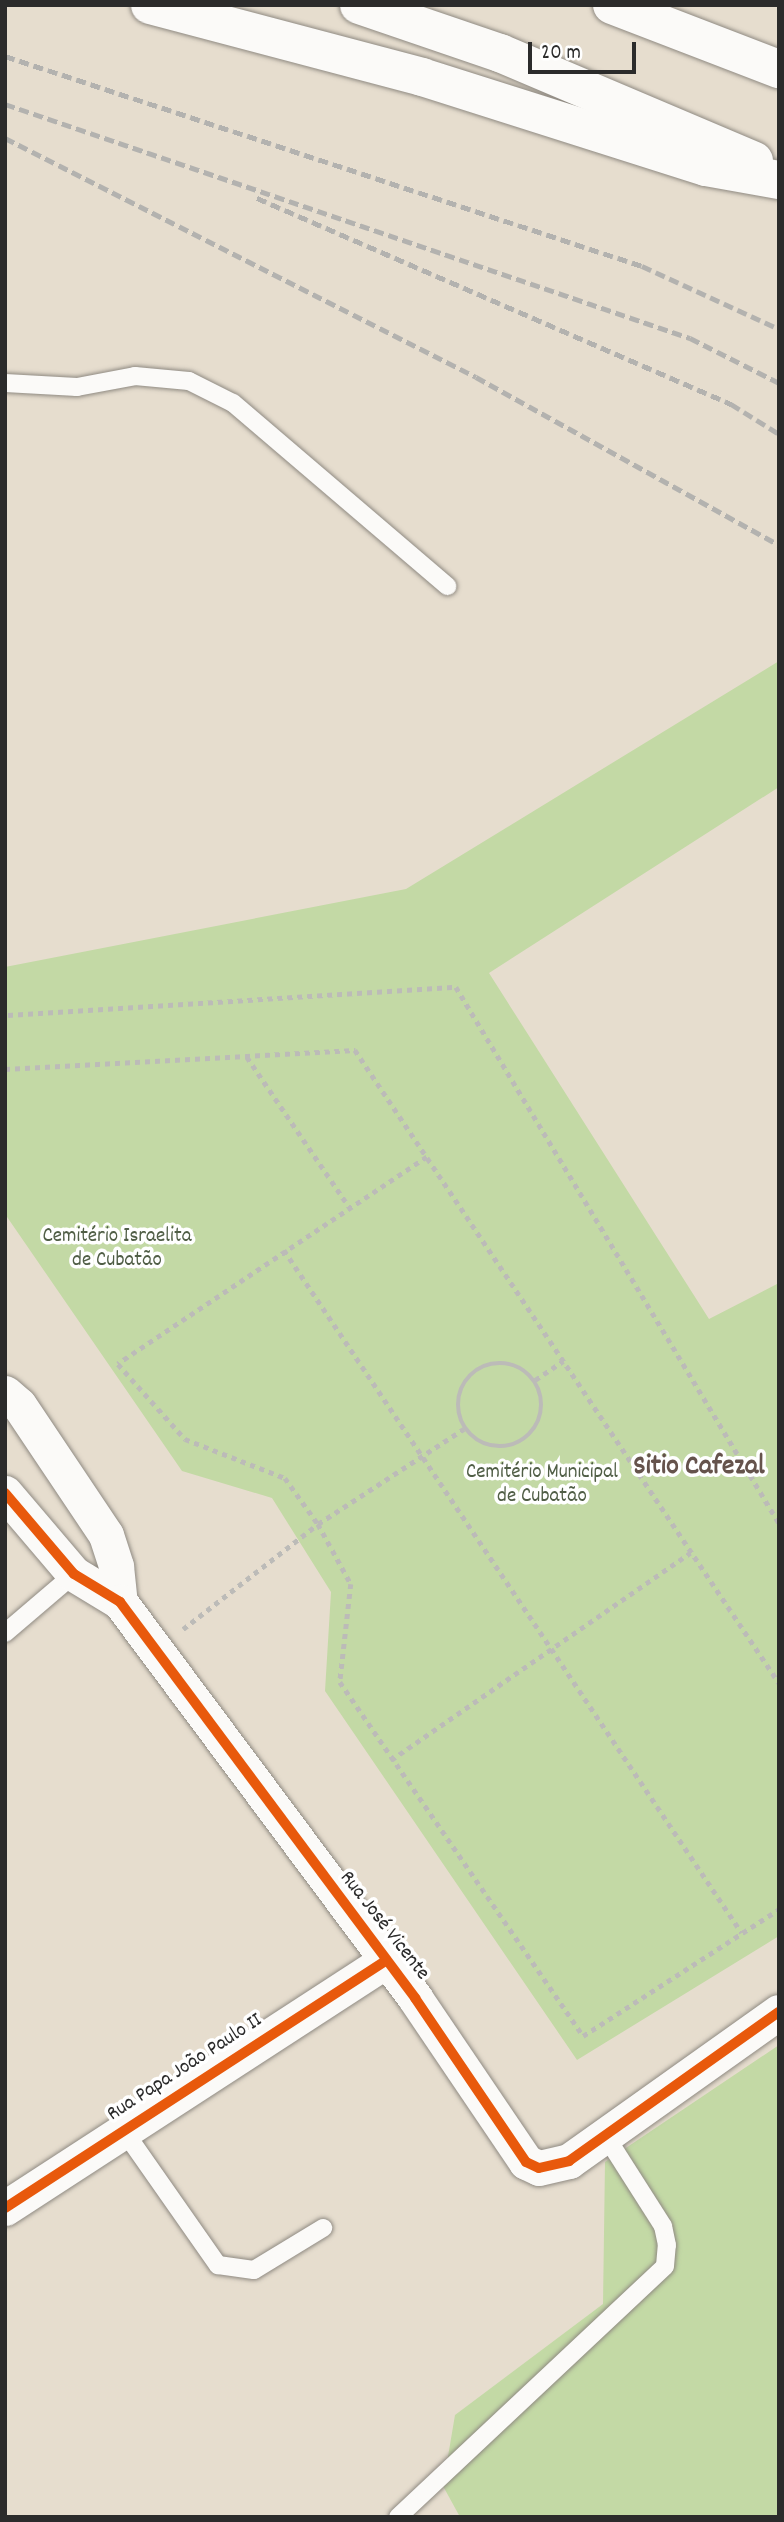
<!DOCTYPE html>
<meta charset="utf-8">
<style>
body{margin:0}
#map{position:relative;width:784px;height:2522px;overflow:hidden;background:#e6ddce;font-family:Dekko,sans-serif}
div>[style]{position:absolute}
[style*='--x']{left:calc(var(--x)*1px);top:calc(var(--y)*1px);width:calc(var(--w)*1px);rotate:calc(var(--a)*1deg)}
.green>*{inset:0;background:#c3d9a5}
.path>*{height:4.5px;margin-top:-2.25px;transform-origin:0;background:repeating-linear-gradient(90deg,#bcbbb8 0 5px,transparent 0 10px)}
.path>.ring{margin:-2.25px;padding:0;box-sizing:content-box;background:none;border:4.5px solid #bcbbb8;border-radius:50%}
.roads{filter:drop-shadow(0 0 2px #8f8a82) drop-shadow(0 0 2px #8f8a82)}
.service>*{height:18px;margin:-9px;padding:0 9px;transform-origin:9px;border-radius:9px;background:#fbfaf8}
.minor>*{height:35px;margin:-17.5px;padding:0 17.5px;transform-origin:17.5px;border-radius:17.5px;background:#fbfaf8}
.motorway>*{height:38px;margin:-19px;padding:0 19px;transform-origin:19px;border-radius:19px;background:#fbfaf8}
.rail>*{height:5px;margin-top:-2.5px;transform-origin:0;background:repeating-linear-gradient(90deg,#b3b2af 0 10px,transparent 0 15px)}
.cycleway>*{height:10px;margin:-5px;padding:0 5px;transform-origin:5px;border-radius:5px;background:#e8590c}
span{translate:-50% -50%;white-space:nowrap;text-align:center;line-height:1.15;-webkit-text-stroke:7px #fff;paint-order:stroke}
.park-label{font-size:21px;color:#505e46}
.street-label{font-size:21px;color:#2b2b2b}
.district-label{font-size:28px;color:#65534c;font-weight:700}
.frame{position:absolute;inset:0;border:7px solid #2b2b2b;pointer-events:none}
.scale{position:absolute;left:528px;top:42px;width:108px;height:32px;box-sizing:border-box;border:4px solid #2b2b2b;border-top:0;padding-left:9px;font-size:21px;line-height:24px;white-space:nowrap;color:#2b2b2b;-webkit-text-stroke:5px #fff;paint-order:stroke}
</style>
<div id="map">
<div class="green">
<div style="clip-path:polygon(779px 661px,779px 787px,489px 973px,709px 1319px,777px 1284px,779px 1287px,779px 1936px,577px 2060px,325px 1691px,331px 1592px,272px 1498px,182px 1471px,5px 1214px,5px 967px,406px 889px)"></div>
<div style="clip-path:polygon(779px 2045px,779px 2517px,460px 2517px,443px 2486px,455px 2415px,603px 2304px,605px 2162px)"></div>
</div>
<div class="path">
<div style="--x:8;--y:1015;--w:449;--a:-3.6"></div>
<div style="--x:456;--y:987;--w:626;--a:58.93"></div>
<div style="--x:247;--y:1057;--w:183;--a:55.7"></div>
<div style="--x:5;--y:1069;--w:351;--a:-3.1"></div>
<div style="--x:355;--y:1050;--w:762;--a:56.18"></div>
<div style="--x:427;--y:1157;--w:372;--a:146.2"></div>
<div style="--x:118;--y:1364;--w:101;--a:48.2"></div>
<div style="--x:185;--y:1439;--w:107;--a:21.3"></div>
<div style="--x:285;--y:1478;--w:57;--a:54.3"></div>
<div style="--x:318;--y:1524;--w:68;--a:61.2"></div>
<div style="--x:351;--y:1584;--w:99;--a:96.4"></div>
<div style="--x:340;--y:1682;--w:429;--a:55.5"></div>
<div style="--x:583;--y:2036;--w:234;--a:-32.9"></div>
<div style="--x:284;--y:1250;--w:822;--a:56.16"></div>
<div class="ring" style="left:458px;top:1363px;width:79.5px;height:79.5px"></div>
<div style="--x:535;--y:1380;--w:34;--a:-34"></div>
<div style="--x:183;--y:1629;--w:171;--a:-37.9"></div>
<div style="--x:318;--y:1524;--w:174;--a:-33.1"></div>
<div style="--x:391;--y:1760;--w:364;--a:-34.7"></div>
</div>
<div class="roads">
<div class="service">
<div style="--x:5;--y:383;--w:72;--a:3.2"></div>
<div style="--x:77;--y:387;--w:59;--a:-10.7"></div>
<div style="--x:135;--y:376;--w:54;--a:5.3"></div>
<div style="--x:189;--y:381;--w:49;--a:26.6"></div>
<div style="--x:233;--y:403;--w:282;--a:40.5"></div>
<div style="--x:5;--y:1633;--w:91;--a:-40.5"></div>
<div style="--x:124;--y:2131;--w:164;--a:55"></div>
<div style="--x:218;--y:2265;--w:36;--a:8"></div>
<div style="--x:254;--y:2270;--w:81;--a:-31.3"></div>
<div style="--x:398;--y:2517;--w:366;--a:-43.2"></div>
<div style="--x:665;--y:2266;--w:21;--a:-85"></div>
<div style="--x:667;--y:2245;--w:19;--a:-102"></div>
<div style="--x:663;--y:2226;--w:108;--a:-122.5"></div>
</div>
<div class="minor">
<div style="--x:5;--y:1393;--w:18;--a:41"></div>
<div style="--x:19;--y:1405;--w:156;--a:56.2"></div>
<div style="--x:106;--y:1535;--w:33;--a:72"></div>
<div style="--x:116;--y:1566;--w:36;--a:84"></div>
<div style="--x:5;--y:1493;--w:106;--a:49.6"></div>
<div style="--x:74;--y:1574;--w:54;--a:31.3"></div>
<div style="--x:120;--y:1602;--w:494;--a:53.3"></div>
<div style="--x:415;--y:1998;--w:198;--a:55.9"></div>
<div style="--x:526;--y:2162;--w:14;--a:25"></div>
<div style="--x:539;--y:2168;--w:31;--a:-13"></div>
<div style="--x:569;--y:2161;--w:257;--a:-35.4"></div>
<div style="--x:5;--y:2208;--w:453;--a:-33"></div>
</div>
<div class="motorway">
<div style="--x:150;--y:5;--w:281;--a:14.8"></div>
<div style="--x:422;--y:77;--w:298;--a:17.6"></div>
<div style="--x:706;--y:167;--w:74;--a:10.1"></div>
<div style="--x:359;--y:5;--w:149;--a:18.8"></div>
<div style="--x:500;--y:53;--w:276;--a:23"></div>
<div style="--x:612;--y:5;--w:179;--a:21"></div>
</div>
</div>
<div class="rail">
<div style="--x:5;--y:56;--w:671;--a:18.25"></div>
<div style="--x:642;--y:266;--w:151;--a:24.7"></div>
<div style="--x:5;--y:104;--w:724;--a:18.86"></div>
<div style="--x:690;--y:338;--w:100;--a:26.8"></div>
<div style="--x:5;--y:138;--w:528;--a:26.9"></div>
<div style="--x:476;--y:377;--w:346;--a:29"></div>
<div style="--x:257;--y:198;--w:517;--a:23.49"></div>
<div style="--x:731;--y:404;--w:57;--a:32"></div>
</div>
<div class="cycleway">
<div style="--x:5;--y:1493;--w:106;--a:49.6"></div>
<div style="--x:74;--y:1574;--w:54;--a:31.3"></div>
<div style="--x:120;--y:1602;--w:494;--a:53.3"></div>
<div style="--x:415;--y:1998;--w:198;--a:55.9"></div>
<div style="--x:526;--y:2162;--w:14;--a:25"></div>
<div style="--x:539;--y:2168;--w:31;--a:-13"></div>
<div style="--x:569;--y:2161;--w:257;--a:-35.4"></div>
<div style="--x:5;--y:2208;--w:453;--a:-33"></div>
</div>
<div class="park-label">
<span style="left:117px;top:1249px">Cemitério Israelita<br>de Cubatão</span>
<span style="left:542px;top:1485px">Cemitério Municipal<br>de Cubatão</span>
</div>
<div class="street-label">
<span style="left:384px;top:1926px;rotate:52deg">Rua José Vicente</span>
<span style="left:185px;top:2068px;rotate:-33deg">Rua Papa João Paulo II</span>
</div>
<div class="district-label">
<span style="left:699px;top:1468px">Sitio Cafezal</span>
</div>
<div class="frame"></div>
<div class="scale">20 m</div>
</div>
